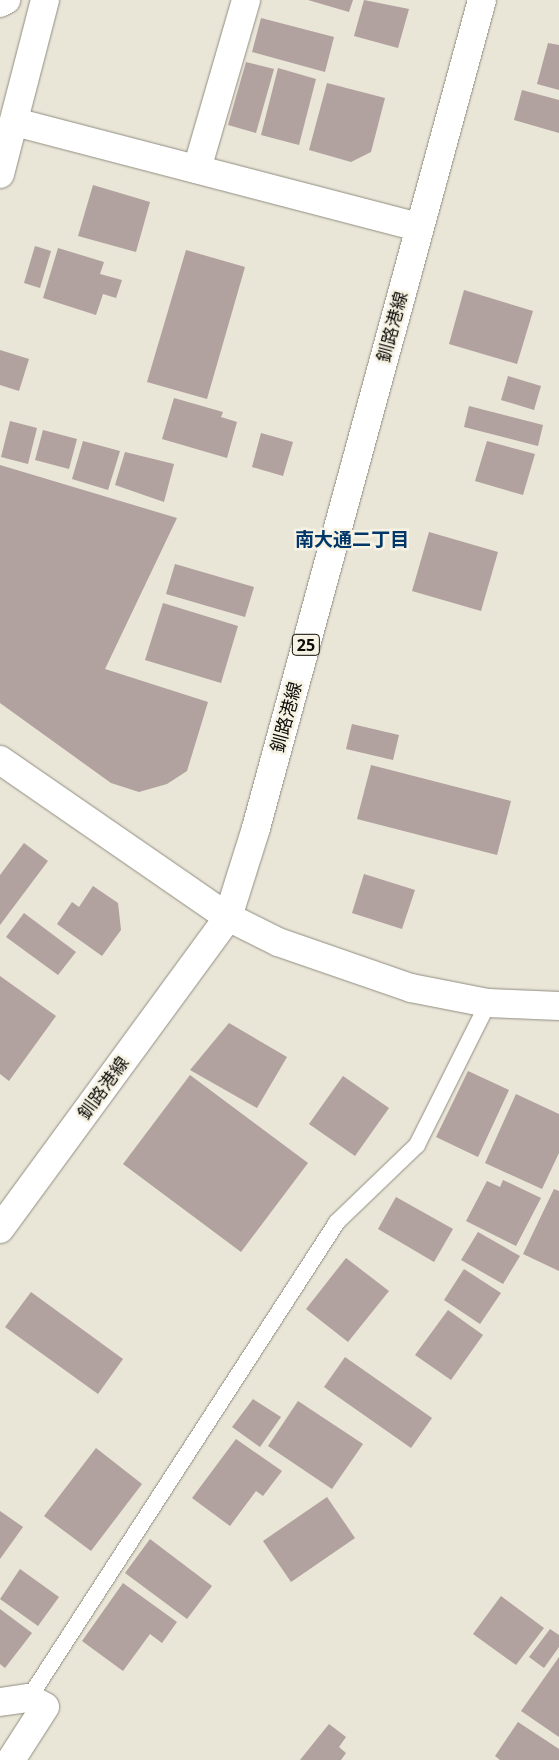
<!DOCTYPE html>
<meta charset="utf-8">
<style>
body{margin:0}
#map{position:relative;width:559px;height:1760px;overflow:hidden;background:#e9e5d7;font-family:"Open Sans","Noto Sans JP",sans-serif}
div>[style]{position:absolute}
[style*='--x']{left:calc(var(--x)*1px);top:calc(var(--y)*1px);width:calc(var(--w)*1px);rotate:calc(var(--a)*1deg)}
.building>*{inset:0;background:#b1a19f}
.roads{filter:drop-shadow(0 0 1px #918e81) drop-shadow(0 0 1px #918e81)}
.service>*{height:16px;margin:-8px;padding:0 8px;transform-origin:8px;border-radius:8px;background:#fff}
.minor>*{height:28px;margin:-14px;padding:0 14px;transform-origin:14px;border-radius:14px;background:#fff}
.primary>*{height:28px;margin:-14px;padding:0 14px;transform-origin:14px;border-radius:14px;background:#fff}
span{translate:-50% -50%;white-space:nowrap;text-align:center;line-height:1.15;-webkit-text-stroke:5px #f6f2e4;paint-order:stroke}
.shield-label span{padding:1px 4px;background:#f6f2e4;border:1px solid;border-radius:4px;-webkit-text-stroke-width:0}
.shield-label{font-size:16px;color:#0d0b07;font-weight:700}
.street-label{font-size:18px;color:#0d0b07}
.neighbourhood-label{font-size:19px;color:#003768;font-weight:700}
</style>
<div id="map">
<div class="building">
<div style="clip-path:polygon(308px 0,353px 0,349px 12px)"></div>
<div style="clip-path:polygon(364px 0,409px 9px,398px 48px,354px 36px)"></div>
<div style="clip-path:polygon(261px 18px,334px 37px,325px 72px,252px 52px)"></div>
<div style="clip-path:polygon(548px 43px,559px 45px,559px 90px,537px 84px)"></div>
<div style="clip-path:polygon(246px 62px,274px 69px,256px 133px,228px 125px)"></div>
<div style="clip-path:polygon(278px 68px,316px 79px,299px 145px,261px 135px)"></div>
<div style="clip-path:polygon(327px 83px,385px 98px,371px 152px,351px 162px,309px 150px)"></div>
<div style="clip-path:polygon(522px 90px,559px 100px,559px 133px,514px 120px)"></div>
<div style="clip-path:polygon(93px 185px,150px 202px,136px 252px,78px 236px)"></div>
<div style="clip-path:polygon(35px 246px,51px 251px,40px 288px,24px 283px)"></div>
<div style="clip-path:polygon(58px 248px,104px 262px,100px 274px,122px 280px,116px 298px,103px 294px,96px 315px,43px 298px)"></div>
<div style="clip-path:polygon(186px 250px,245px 267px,207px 399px,147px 382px)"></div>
<div style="clip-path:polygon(464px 290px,533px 311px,517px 364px,449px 344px)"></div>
<div style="clip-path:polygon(0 350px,29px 359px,19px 391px,0 385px)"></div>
<div style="clip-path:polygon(508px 376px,541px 386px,534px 410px,501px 400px)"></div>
<div style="clip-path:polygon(174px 398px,223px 412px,221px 417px,237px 422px,227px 458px,162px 439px)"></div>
<div style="clip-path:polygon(469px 406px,543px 425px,538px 446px,464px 427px)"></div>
<div style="clip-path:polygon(10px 421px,37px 428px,28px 464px,1px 457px)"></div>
<div style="clip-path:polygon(43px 430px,77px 439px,69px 469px,35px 460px)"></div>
<div style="clip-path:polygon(261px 433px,293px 442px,283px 476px,252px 467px)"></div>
<div style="clip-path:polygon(83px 441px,120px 451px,108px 490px,72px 479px)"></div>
<div style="clip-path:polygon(487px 441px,535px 454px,523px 495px,475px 481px)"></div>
<div style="clip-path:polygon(125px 452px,174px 464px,164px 502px,115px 485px)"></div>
<div style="clip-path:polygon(0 465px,177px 518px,105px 669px,208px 702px,187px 771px,167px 784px,139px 792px,111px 783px,0 703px)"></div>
<div style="clip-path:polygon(429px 532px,498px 552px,481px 611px,412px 591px)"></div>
<div style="clip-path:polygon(175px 564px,254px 587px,245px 617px,166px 594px)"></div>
<div style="clip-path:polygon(163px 603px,238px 626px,221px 683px,145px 660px)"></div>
<div style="clip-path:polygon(352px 724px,399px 735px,393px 760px,346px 749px)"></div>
<div style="clip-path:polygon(371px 765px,511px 801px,497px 855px,357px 819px)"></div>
<div style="clip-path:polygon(24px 843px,48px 861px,0 925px,0 875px)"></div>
<div style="clip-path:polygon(364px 874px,415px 890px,402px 929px,352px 913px)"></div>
<div style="clip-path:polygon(93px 886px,118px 903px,121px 930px,102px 956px,57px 924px,72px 902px,79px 907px)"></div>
<div style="clip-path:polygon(24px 913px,76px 952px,58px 975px,6px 937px)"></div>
<div style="clip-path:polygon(0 976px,56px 1016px,9px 1081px,0 1074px)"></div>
<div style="clip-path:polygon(229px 1023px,287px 1057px,257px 1108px,190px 1070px)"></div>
<div style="clip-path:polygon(468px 1071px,509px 1090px,478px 1157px,436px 1137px)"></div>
<div style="clip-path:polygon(190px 1075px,308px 1163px,241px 1252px,123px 1164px)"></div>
<div style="clip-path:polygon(343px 1076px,389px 1108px,355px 1156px,309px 1124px)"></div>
<div style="clip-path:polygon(516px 1094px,559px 1114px,559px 1153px,542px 1189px,485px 1163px)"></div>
<div style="clip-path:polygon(503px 1180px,541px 1198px,516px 1246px,466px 1221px,487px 1181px,500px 1187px)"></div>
<div style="clip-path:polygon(554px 1189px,559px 1191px,559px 1271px,523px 1254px)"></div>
<div style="clip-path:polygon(396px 1197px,453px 1229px,434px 1262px,378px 1229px)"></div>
<div style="clip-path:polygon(478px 1232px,520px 1256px,503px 1284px,461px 1260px)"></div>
<div style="clip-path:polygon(346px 1258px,389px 1291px,348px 1342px,306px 1309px)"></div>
<div style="clip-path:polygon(464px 1269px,501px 1293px,480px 1324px,444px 1300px)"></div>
<div style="clip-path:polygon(31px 1292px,123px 1359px,98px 1394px,5px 1327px)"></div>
<div style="clip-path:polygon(448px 1310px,483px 1335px,451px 1380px,415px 1355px)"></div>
<div style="clip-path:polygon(345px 1357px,432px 1418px,411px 1448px,324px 1387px)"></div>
<div style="clip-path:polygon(253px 1399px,281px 1417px,260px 1447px,232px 1427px)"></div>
<div style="clip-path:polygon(298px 1401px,363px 1444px,332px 1489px,268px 1446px)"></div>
<div style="clip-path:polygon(236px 1439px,282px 1471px,263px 1496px,256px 1491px,230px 1526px,192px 1498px)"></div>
<div style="clip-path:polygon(96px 1448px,142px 1484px,91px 1551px,44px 1516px)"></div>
<div style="clip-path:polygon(327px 1497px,355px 1538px,291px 1582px,263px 1541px)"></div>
<div style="clip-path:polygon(0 1511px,23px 1527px,0 1559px)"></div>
<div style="clip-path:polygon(150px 1539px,212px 1586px,187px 1619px,125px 1573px)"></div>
<div style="clip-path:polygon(20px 1569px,59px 1597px,38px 1626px,0 1599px)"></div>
<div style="clip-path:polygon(123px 1583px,177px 1622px,162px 1643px,150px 1634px,123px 1671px,82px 1641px)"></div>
<div style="clip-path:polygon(501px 1596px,544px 1628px,516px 1665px,473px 1634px)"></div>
<div style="clip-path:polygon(0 1609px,32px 1633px,5px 1668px,0 1664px)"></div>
<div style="clip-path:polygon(550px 1629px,559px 1635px,559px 1647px,544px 1668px,529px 1657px)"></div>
<div style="clip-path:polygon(559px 1657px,559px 1737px,521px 1711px)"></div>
<div style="clip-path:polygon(518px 1722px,559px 1749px,559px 1760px,500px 1760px,495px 1756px)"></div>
<div style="clip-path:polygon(329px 1724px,346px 1737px,339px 1747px,346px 1753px,341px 1760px,300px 1760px)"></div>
</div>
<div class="roads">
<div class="service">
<div style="--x:29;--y:1698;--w:567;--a:-57.09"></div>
<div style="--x:337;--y:1222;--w:111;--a:-43.9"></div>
<div style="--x:417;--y:1145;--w:159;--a:-63.4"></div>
</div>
<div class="minor">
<div style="--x:0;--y:3;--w:7;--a:-27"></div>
<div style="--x:15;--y:122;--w:417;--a:14.6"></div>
<div style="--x:197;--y:169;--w:176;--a:-73.8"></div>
<div style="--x:0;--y:174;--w:180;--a:-75.5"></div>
<div style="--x:0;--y:760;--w:277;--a:34.6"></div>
<div style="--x:228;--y:917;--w:56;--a:26.6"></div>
<div style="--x:278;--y:942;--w:141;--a:19.1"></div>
<div style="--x:411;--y:988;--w:78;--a:11"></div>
<div style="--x:488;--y:1003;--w:71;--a:2.4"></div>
<div style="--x:0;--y:1702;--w:29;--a:-8"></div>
<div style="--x:29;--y:1698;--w:18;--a:29"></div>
<div style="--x:45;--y:1707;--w:63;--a:122.7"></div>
</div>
<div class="primary">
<div style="--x:0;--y:1229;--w:386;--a:-53.8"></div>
<div style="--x:228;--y:917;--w:93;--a:-72.5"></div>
<div style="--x:256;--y:828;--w:858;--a:-74.73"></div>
</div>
</div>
<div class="shield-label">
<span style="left:306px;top:645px">25</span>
</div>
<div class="street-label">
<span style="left:392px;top:327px;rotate:-75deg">釧路港線</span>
<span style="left:286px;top:717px;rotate:-75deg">釧路港線</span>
<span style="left:103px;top:1088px;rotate:-54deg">釧路港線</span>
</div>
<div class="neighbourhood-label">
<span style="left:352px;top:540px">南大通二丁目</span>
</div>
</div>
